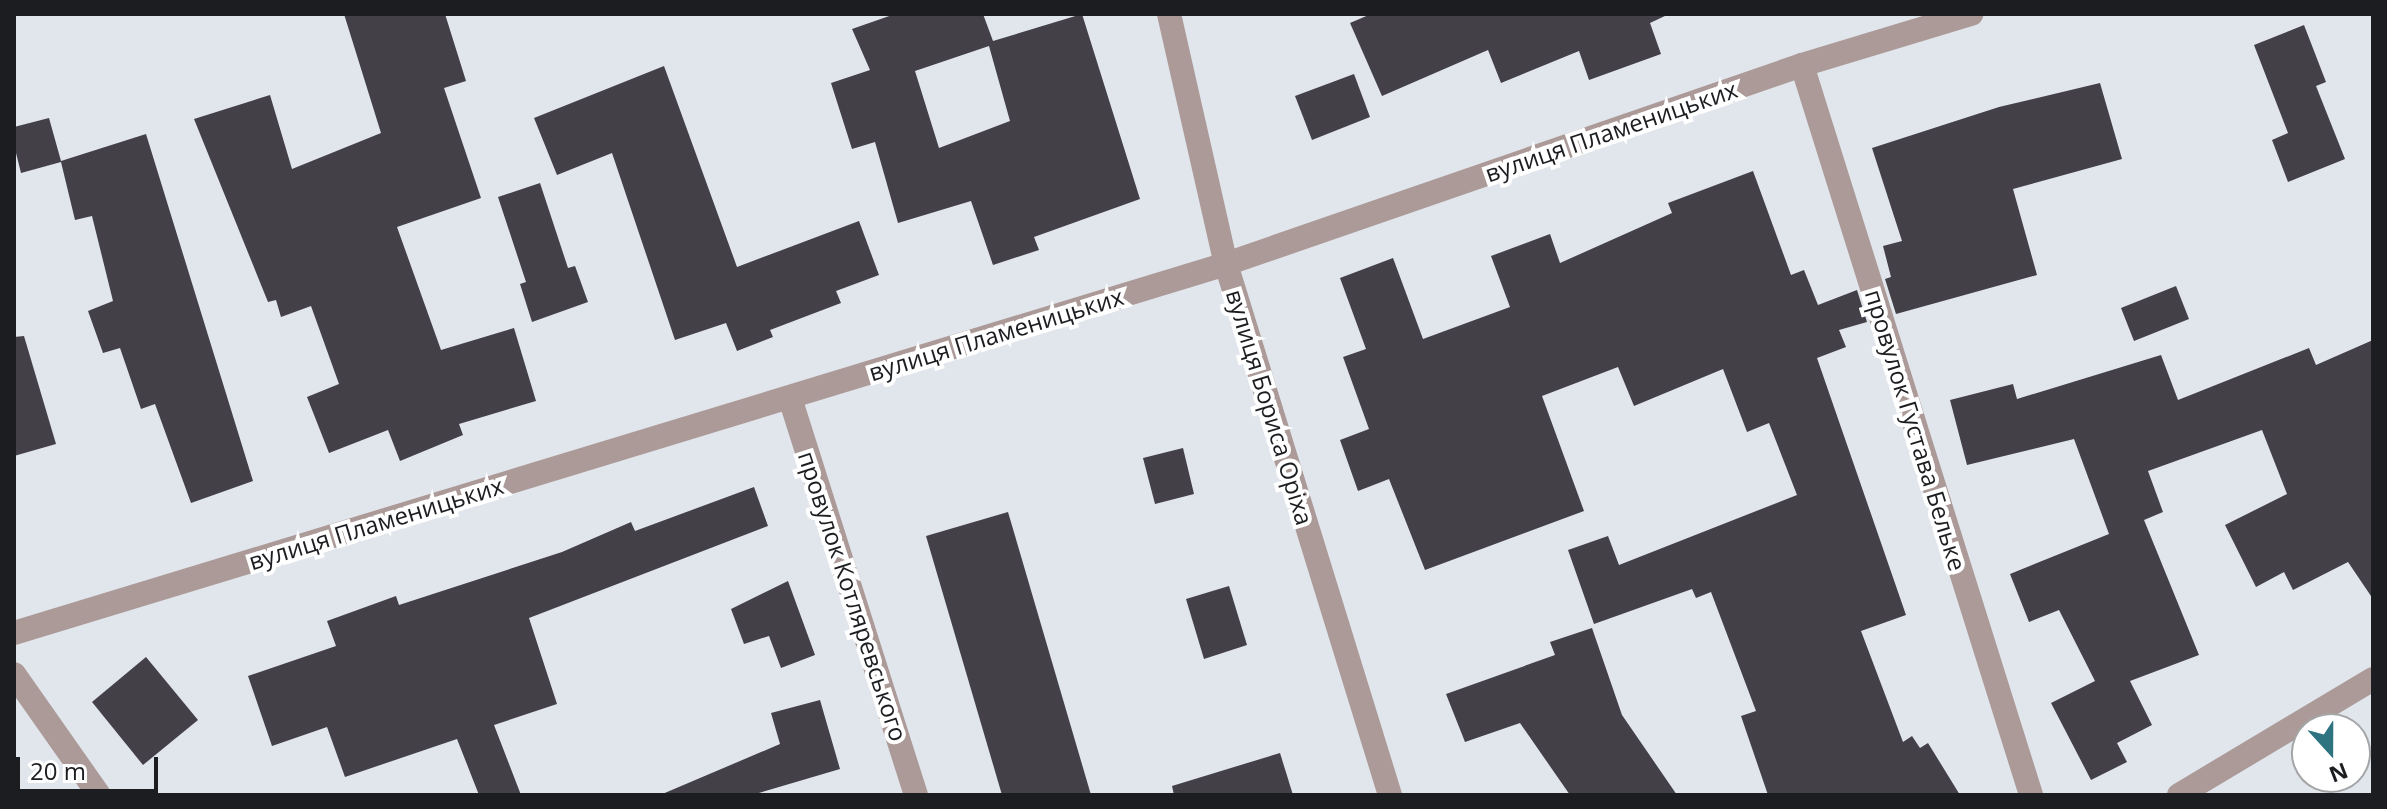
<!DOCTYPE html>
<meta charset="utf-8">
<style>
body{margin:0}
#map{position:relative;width:2387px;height:809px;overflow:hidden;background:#e1e5ec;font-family:"Open Sans",sans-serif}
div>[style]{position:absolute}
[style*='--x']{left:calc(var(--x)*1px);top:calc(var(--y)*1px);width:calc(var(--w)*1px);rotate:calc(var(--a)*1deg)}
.building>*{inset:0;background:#434047}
.minor>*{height:24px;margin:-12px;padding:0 12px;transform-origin:12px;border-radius:12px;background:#ab9a97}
span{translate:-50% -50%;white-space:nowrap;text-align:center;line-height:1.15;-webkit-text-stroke:8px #fff;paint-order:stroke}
.street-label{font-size:24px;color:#1c1d20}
.frame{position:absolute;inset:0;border:16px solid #1c1d20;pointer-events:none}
.north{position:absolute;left:2291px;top:713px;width:80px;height:80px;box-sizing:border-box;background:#fff;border:2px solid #a4a5a6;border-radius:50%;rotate:159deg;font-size:22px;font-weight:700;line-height:32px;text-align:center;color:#1c1d20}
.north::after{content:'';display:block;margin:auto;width:28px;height:36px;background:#2d7380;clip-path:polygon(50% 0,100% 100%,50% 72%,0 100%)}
.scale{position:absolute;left:16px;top:757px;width:142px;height:36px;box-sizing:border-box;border:4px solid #1c1d20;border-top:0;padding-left:10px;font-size:24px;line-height:28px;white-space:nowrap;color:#1c1d20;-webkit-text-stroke:6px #fff;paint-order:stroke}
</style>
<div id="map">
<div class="building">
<div style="clip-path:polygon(344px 14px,445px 14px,466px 81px,444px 88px,481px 198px,397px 227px,441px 350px,514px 328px,536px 401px,459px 424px,463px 435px,400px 461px,388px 430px,329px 453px,307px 397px,339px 384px,311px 306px,281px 317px,276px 300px,268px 302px,194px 119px,270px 95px,292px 169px,381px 133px)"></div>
<div style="clip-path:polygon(evenodd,895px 14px,983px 14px,993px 41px,1082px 14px,1140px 199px,1034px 237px,1039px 250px,993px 265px,971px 201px,898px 223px,875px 142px,852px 149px,831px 83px,870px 70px,852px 29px,895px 14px,989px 46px,1010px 121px,939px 148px,915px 71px,989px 46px)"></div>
<div style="clip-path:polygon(1371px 14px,1667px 14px,1667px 15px,1650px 23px,1661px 54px,1589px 80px,1579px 51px,1501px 83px,1488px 50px,1382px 96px,1350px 23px)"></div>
<div style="clip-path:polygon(2304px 25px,2326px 82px,2316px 86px,2345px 159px,2288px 182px,2272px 140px,2288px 133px,2254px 45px)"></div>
<div style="clip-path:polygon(664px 66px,737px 267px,859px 221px,879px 275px,836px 291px,841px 303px,770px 330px,773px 337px,737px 351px,726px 323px,675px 340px,612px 153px,557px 175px,534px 118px)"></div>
<div style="clip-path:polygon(1354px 74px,1370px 117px,1312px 140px,1295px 96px)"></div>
<div style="clip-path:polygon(2100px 83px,2122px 159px,2013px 189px,2037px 275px,1896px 314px,1885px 279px,1891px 277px,1883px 246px,1902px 241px,1872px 148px,1999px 107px)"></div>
<div style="clip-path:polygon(49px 118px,61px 161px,146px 134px,253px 481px,191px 503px,155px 404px,141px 409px,120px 348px,103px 353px,88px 311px,113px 301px,92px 216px,75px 220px,61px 162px,21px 173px,14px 145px,14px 127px)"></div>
<div style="clip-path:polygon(1753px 171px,1791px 275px,1804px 270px,1818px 305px,1857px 290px,1867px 322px,1839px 330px,1846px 347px,1817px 358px,1906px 615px,1861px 631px,1903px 742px,1912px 736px,1920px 748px,1928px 743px,1960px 795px,1768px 795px,1741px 716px,1756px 711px,1711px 592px,1696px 598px,1692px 589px,1594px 624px,1568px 550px,1608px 536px,1619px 565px,1797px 495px,1769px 423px,1747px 432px,1723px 369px,1634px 406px,1618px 367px,1542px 396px,1584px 511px,1425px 570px,1389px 479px,1358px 491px,1340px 440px,1369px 429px,1343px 357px,1366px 349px,1340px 278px,1393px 258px,1423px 339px,1510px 307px,1491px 256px,1550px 234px,1560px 263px,1672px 213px,1668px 203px)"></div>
<div style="clip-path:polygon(540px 183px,568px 268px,575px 266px,588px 302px,532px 322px,520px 284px,526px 282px,498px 197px)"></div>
<div style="clip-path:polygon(2176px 286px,2189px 319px,2134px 341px,2121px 308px)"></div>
<div style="clip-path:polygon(24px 336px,56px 444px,14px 456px,14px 337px)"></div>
<div style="clip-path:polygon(2373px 340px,2373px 599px,2348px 562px,2293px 590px,2284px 572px,2256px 587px,2225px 525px,2287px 494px,2262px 430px,2148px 471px,2163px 512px,2144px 520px,2199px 655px,2130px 681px,2152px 725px,2117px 743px,2127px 762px,2091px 780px,2051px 703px,2095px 681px,2059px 610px,2029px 622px,2010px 574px,2109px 534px,2074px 439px,1967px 465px,1950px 400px,2013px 384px,2017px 399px,2161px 355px,2178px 400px,2309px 348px,2316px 365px)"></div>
<div style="clip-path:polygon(1183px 448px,1194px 494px,1155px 504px,1143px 458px)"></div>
<div style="clip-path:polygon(754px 487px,768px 526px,529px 618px,557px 704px,494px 725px,521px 795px,479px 795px,457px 739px,345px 777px,327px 727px,272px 746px,248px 676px,336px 646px,327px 621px,396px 596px,399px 605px,562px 552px,631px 522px,635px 531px)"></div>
<div style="clip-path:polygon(1008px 512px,1091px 795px,1002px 795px,926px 536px)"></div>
<div style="clip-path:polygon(788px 581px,815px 655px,781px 668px,769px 636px,744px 644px,731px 609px)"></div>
<div style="clip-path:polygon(1229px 586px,1247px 645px,1204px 659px,1186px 599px)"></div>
<div style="clip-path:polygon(1592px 628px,1622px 715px,1677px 795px,1570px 795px,1520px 723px,1465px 742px,1446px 694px,1555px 655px,1550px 642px)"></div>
<div style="clip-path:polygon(146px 657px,198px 720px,143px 765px,92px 702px)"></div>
<div style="clip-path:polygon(820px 700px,840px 769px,752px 795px,660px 795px,780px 744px,771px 713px)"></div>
<div style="clip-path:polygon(1280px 753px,1293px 795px,1174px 795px,1172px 786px)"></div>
</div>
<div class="minor">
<div style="--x:1169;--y:14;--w:256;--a:77.2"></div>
<div style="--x:1226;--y:264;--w:556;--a:72.84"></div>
<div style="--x:1802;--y:65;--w:765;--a:72.58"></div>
<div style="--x:790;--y:398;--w:417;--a:72.4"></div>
<div style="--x:14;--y:633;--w:1267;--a:-16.93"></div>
<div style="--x:1226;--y:264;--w:609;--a:-19.06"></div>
<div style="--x:1802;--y:65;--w:177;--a:-16.8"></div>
<div style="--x:14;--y:674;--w:148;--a:54.9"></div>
<div style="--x:2179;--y:795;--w:226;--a:-30.9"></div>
</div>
<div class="street-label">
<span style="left:1611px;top:131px;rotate:-19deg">вулиця Пламеницьких</span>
<span style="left:996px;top:334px;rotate:-17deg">вулиця Пламеницьких</span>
<span style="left:1270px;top:407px;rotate:73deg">вулиця Бориса Оріха</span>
<span style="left:1916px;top:430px;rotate:73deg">провулок Густава Бельке</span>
<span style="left:376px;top:523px;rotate:-17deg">вулиця Пламеницьких</span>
<span style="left:853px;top:596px;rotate:72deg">провулок Котляревського</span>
</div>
<div class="frame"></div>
<div class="north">N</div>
<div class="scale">20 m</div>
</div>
